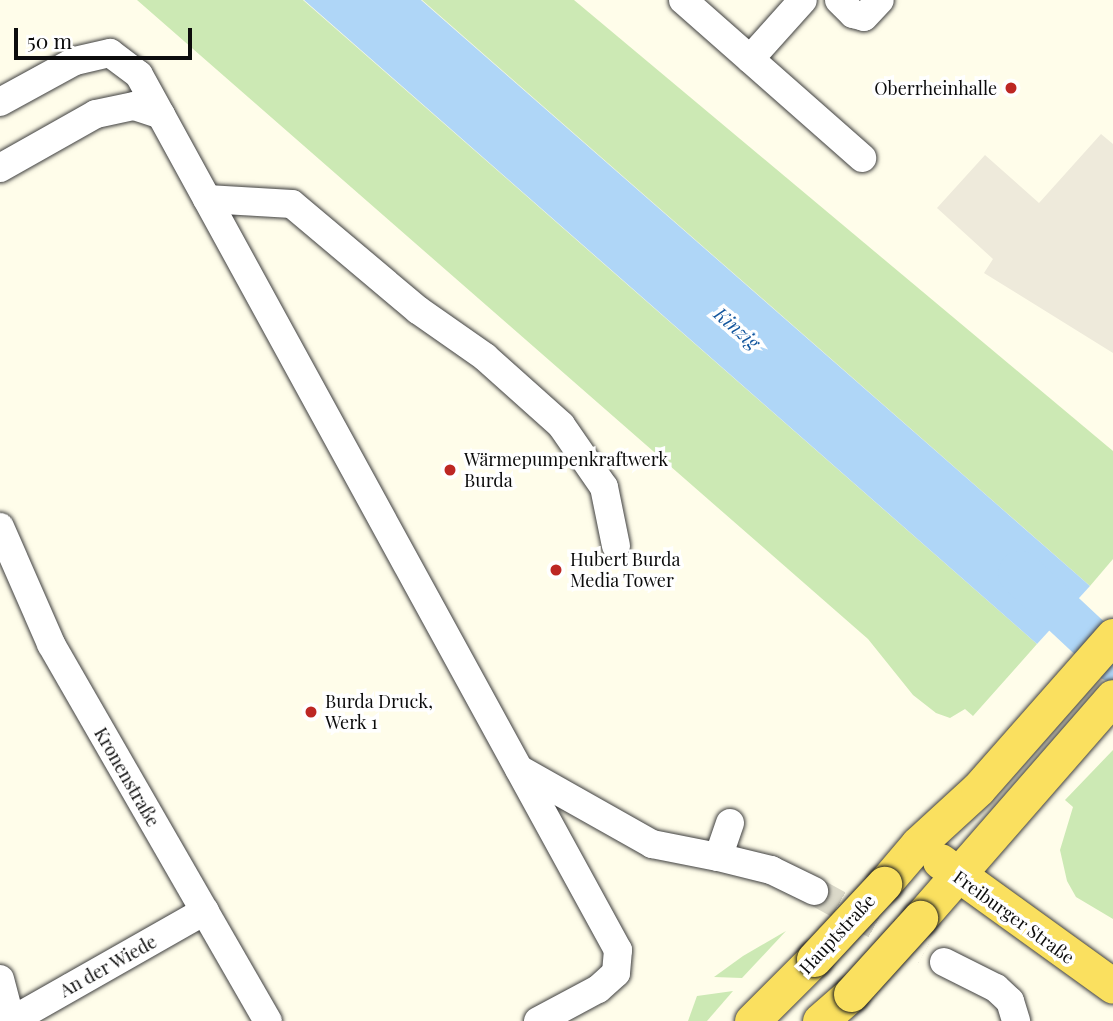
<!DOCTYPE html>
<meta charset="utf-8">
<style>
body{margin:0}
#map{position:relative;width:1113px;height:1021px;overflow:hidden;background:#fffdea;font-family:"Playfair Display",serif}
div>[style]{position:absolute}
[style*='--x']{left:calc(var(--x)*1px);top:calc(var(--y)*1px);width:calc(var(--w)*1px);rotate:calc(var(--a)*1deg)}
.green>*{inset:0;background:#cce9b4}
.plaza>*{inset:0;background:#eeeadb}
.water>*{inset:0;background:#afd6f7}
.river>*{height:44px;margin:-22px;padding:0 22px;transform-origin:22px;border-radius:22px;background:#afd6f7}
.minor-tunnel>*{height:28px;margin-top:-14px;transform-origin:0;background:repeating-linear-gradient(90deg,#dbd9c9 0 28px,transparent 0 42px)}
.roads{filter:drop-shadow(0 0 2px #3f3f3f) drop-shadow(0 0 2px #3f3f3f)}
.minor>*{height:28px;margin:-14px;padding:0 14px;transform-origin:14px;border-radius:14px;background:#fff}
.major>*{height:35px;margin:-17.5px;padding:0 17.5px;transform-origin:17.5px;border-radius:17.5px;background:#fae05f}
.bridges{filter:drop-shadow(0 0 2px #1d1d1d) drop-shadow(0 0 2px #1d1d1d)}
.major-bridge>*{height:35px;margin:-17.5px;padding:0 17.5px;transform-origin:17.5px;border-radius:17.5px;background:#fae05f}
.dots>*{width:19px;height:19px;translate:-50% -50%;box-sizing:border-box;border:4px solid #fff;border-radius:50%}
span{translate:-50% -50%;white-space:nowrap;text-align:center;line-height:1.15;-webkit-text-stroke:7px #fff;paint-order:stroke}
.poi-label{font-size:18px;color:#0c0c0c}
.right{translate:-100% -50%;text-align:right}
.left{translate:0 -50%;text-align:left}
.street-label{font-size:18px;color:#0c0c0c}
.water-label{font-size:19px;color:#14579e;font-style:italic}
.scale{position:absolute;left:14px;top:28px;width:178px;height:32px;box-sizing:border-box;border:4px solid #0c0c0c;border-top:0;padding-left:9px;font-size:21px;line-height:24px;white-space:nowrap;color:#0c0c0c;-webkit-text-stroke:5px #fff;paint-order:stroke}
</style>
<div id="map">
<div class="green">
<div style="clip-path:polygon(137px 0,303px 0,1037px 644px,973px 716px,965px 709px,950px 718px,936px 713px,913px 695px,868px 639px)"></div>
<div style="clip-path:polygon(422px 0,574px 0,1113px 451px,1113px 559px,1090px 586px)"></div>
<div style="clip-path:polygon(1113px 750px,1113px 919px,1076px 897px,1067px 881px,1060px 850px,1073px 807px,1065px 800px)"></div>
<div style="clip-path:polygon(786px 931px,742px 978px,714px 977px,743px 956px)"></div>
<div style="clip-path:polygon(733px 991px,707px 1021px,688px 1021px,697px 996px)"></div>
</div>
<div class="plaza">
<div style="clip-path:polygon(1101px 134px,1113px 144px,1113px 353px,984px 273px,993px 259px,937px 208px,985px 155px,1039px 203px)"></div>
</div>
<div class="water">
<div style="clip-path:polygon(304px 0,421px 0,1090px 586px,1037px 644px)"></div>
</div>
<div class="river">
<div style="--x:1020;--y:573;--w:127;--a:43.1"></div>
</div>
<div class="minor-tunnel">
<div style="--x:814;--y:891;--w:126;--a:29"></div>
</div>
<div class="roads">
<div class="minor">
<div style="--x:683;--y:0;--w:239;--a:41.4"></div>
<div style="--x:839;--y:0;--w:20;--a:45"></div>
<div style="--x:853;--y:14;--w:11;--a:15"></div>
<div style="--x:864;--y:17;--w:23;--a:-47"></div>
<div style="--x:750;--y:59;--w:79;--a:-48.1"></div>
<div style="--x:0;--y:102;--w:85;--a:-28.7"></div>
<div style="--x:75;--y:61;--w:36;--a:-13"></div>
<div style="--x:110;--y:53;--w:36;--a:37"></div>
<div style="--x:139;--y:75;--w:46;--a:61.2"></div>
<div style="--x:0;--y:168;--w:110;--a:-29.4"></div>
<div style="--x:96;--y:114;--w:39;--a:-12"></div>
<div style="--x:134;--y:106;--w:28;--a:18"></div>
<div style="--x:161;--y:115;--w:952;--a:61.31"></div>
<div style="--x:618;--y:950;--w:23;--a:95"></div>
<div style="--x:616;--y:973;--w:24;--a:138"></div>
<div style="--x:598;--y:989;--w:68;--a:151.9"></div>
<div style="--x:207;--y:199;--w:85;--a:3.4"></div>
<div style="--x:292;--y:204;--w:165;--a:40.1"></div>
<div style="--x:418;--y:310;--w:82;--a:35"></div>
<div style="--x:485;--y:357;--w:102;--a:41.8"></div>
<div style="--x:561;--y:425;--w:75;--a:55.3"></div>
<div style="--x:604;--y:487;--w:60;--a:78.5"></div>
<div style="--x:0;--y:527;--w:128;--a:66.4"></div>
<div style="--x:51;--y:644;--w:435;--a:60.1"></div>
<div style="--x:519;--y:769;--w:153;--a:29.4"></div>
<div style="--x:652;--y:844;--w:67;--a:11.1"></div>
<div style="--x:730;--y:823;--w:36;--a:109"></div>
<div style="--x:718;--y:857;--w:55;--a:13.8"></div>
<div style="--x:771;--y:870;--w:48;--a:26"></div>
<div style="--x:944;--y:962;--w:58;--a:26.6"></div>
<div style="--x:996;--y:988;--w:19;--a:43"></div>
<div style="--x:1010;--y:1001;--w:21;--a:73"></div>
<div style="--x:0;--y:979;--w:43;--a:75.3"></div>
<div style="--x:11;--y:1021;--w:223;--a:-29.6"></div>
</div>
<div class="major">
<div style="--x:940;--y:861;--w:213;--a:35.8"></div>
<div style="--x:884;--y:884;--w:52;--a:-49.6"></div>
<div style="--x:918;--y:844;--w:81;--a:-42.5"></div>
<div style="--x:978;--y:789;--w:204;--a:-48.6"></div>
<div style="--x:920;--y:918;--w:293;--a:-48.9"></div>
<div style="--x:752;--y:1021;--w:88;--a:-45"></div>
<div style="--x:820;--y:1021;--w:41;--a:-41.1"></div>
</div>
</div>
<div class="bridges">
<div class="major-bridge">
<div style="--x:814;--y:959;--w:103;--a:-47"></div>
<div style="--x:851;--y:994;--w:103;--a:-47.8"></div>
</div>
</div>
<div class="dots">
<div style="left:1011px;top:88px;background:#bd2723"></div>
<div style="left:450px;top:470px;background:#bd2723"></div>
<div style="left:556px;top:570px;background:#bd2723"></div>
<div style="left:311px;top:712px;background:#bd2723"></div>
</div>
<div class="poi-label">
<span class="right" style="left:997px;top:88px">Oberrheinhalle</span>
<span class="left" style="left:464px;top:470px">Wärmepumpenkraftwerk<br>Burda</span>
<span class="left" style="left:570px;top:570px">Hubert Burda<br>Media Tower</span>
<span class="left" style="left:325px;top:712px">Burda Druck,<br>Werk 1</span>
</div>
<div class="street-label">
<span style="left:127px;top:777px;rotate:60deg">Kronenstraße</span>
<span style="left:1014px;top:917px;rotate:36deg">Freiburger Straße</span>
<span style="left:837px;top:934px;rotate:-47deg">Hauptstraße</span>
<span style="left:108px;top:966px;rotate:-29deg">An der Wiede</span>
</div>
<div class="water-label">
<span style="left:737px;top:328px;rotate:41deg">Kinzig</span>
</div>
<div class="scale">50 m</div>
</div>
